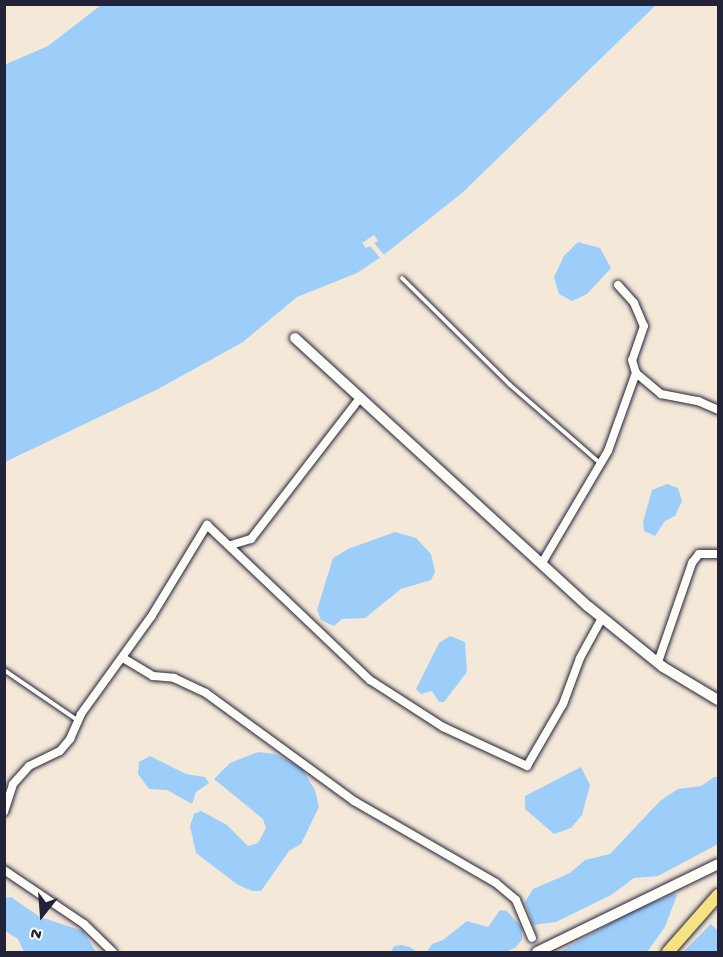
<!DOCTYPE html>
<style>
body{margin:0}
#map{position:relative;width:723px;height:957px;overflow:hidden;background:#f4e8d8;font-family:"Gochi Hand",sans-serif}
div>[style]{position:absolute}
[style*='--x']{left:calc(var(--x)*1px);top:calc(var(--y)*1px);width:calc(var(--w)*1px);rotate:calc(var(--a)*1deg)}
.water>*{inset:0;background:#9dcefa}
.pier>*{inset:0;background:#f4e8d8}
.roads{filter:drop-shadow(0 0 2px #22223b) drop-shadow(0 0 2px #22223b)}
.lane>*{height:4px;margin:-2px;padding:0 2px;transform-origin:2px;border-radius:2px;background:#fdfcf7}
.street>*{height:8px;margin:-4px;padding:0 4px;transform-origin:4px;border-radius:4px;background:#fdfcf7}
.secondary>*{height:10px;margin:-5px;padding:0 5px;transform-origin:5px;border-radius:5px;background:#fdfcf7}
.primary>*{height:12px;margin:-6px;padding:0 6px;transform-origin:6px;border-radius:6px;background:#f6e281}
span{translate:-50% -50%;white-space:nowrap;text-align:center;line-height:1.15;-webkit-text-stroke:5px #fdfcf7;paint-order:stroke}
.frame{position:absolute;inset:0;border:6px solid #22223b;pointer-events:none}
.north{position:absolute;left:12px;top:885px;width:60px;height:60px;-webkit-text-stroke:4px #fdfcf7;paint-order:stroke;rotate:197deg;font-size:16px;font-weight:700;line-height:24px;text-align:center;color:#22223b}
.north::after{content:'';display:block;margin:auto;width:21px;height:27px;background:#22223b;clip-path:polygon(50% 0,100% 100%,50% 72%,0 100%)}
</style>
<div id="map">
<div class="water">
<div style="clip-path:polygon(101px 5px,656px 5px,462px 193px,381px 257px,357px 273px,297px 297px,243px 342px,158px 389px,5px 462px,4px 65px,48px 46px)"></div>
<div style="clip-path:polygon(578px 242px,600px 248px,611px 268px,587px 294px,572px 301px,559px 294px,554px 277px,564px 256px)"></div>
<div style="clip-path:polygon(667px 484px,678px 488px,682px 501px,675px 516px,665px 521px,655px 536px,644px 531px,643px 522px,652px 490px)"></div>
<div style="clip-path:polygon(395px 532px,416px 538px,431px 554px,435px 572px,431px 580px,401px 589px,365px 618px,342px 619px,334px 626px,321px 620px,317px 610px,333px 558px,348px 549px)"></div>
<div style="clip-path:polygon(450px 636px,465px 642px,467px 672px,444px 702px,439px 702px,432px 691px,421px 694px,416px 689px,439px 643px)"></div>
<div style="clip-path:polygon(258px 752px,275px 754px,301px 767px,315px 790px,319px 807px,301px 844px,289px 851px,261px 891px,253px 891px,238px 885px,196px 853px,190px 826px,194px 814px,201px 811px,227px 825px,248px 846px,258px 843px,266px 828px,263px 819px,214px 779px,230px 763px)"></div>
<div style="clip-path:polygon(150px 756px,186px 774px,205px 777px,209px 783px,196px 792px,192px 804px,167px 790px,149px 789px,138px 774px,139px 762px)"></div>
<div style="clip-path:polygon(581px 767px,590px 785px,582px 815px,571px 828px,554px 834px,525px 809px,525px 796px)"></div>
<div style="clip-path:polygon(714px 777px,718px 777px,718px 844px,658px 876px,634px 878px,611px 895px,556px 922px,533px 925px,525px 902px,533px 889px,570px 873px,585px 860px,610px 854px,660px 801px,678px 789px,701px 786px)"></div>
<div style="clip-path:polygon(673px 894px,677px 895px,665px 927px,647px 952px,559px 952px,634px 910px)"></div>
<div style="clip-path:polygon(11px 897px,40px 917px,83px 931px,96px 952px,24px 952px,18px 939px,5px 931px,5px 898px)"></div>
<div style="clip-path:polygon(500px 910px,507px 911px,522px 928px,522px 940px,515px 948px,505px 952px,427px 952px,432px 944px,443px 940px,467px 921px,488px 927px)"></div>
<div style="clip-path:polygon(711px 924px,718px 931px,718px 952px,683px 952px)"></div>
<div style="clip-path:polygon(402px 945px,410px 947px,417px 952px,391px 952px,394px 946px)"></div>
</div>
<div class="pier">
<div style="clip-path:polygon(374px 235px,378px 241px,374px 243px,386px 257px,382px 260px,370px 246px,366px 248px,362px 243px)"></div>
</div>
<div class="roads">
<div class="lane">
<div style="--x:402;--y:278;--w:151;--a:44.7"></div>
<div style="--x:509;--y:384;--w:122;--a:41"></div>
<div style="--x:4;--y:670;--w:88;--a:34.4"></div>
</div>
<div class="street">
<div style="--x:618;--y:285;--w:24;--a:48"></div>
<div style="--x:634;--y:303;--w:25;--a:67"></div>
<div style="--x:644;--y:326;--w:36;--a:109"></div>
<div style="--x:632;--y:360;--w:14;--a:73"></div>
<div style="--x:636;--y:373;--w:33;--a:40"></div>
<div style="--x:661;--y:394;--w:38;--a:11"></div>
<div style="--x:698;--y:401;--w:22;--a:24"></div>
<div style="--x:231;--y:545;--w:21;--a:-17"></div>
<div style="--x:251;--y:539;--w:178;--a:-52.3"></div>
<div style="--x:542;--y:563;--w:130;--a:-59.5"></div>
<div style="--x:608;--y:451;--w:83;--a:-70.3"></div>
<div style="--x:123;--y:658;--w:35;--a:31"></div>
<div style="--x:153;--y:676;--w:21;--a:5"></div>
<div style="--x:174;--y:678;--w:35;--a:25"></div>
<div style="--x:206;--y:693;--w:183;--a:36.1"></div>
<div style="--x:354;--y:801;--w:164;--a:30"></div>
<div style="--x:496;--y:883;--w:26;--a:40"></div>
<div style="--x:516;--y:900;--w:41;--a:67.2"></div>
<div style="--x:658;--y:662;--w:105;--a:-71"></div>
<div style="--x:692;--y:563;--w:11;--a:-52"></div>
<div style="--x:699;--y:554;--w:19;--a:0"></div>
<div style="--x:4;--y:812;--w:29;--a:-72"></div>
<div style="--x:13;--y:784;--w:24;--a:-48"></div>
<div style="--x:29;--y:766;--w:34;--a:-26"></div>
<div style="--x:60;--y:751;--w:16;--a:-50"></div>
<div style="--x:70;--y:739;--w:27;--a:-66"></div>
<div style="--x:81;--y:714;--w:120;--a:-54.2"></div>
<div style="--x:151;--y:617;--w:108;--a:-58.7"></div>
<div style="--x:207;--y:525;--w:225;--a:43.6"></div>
<div style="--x:370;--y:680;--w:87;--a:32.8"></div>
<div style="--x:443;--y:727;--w:93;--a:24.9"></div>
<div style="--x:527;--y:766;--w:72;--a:-59.9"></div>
<div style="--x:563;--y:704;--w:49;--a:-69.7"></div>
<div style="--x:580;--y:658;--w:46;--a:-61.2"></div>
<div style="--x:4;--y:870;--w:97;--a:34"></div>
<div style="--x:84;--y:924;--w:40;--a:44"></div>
</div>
<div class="secondary">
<div style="--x:295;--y:338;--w:398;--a:42.5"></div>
<div style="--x:589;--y:607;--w:95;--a:39"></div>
<div style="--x:663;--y:667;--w:64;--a:31"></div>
<div style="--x:537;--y:952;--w:201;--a:-25.9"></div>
</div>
<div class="primary">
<div style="--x:668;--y:952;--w:76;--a:-48.7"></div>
</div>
</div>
<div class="frame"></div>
<div class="north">N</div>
</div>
